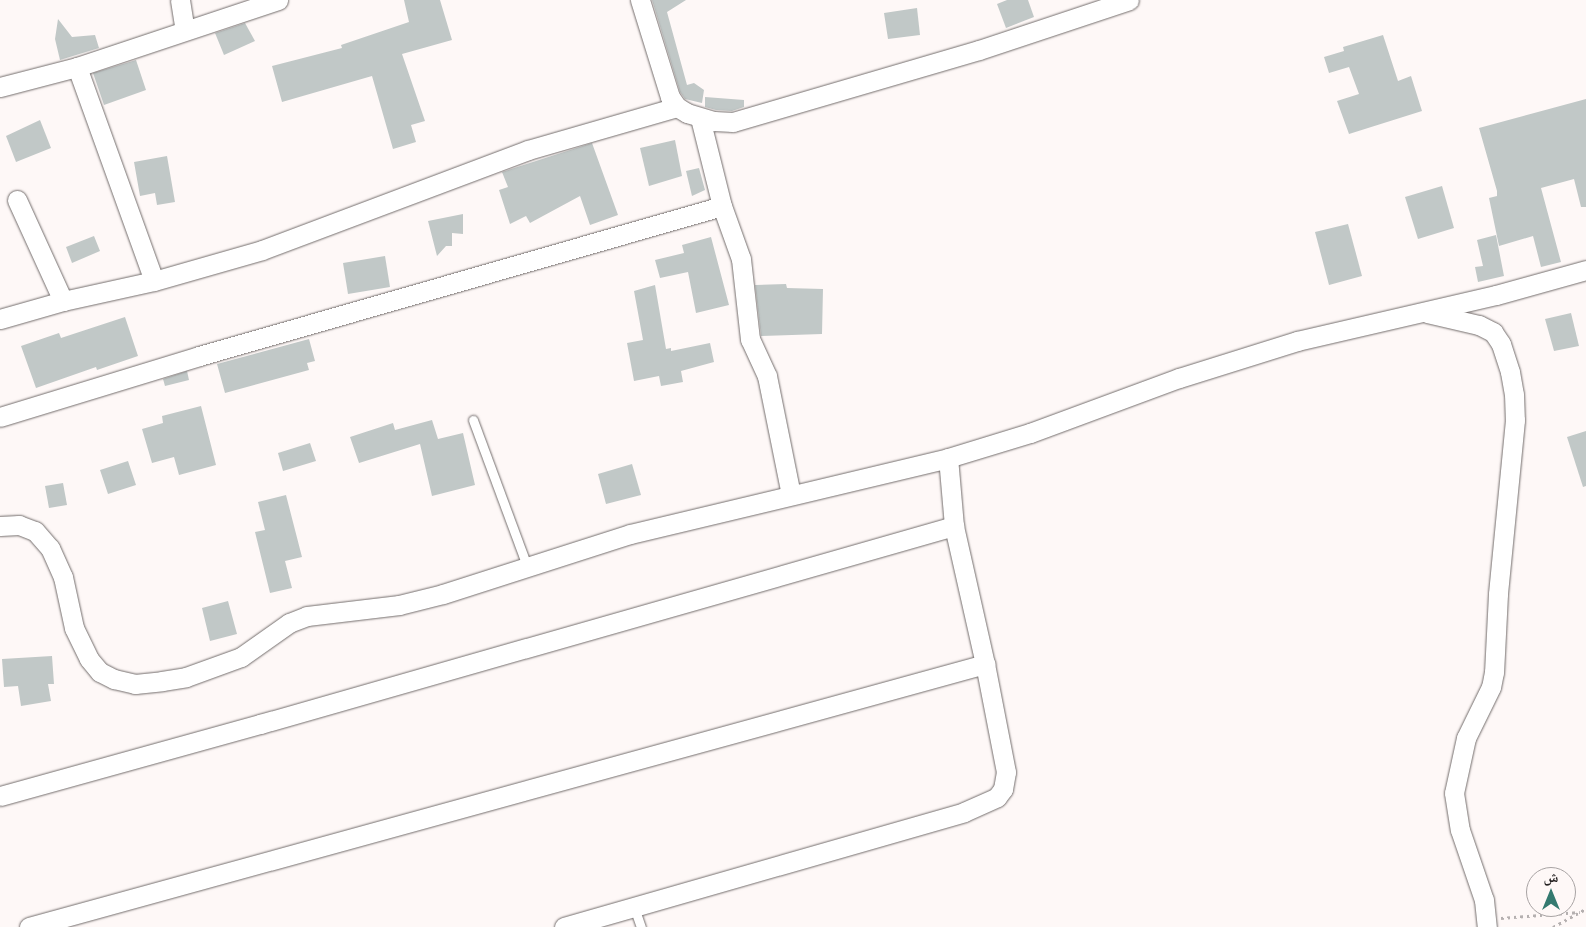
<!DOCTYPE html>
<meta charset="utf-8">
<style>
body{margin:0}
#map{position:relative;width:1586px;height:927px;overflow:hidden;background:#fef8f7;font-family:Karla,"Noto Naskh Arabic",sans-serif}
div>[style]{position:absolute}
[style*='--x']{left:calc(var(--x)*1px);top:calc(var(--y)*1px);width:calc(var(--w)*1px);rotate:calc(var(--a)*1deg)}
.building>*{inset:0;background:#c1c8c7}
.path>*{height:3px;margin-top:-1.5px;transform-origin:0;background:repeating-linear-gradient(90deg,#b5b0b0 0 2.5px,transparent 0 6.5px)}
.roads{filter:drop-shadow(0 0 1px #736d6c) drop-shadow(0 0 1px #736d6c)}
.service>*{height:9px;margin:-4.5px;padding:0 4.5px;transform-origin:4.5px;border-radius:4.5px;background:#fff}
.minor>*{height:19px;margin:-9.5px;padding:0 9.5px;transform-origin:9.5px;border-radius:9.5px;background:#fff}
span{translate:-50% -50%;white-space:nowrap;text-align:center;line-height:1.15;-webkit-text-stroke:4px #fef8f7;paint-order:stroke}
.north{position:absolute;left:1526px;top:867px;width:50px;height:50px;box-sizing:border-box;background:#fef8f7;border:1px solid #a8a3a3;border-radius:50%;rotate:0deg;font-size:14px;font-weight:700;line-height:20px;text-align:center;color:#272424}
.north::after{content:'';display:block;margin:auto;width:18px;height:22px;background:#347a70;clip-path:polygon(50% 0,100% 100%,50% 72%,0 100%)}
</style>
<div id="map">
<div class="building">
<div style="clip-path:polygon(404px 0,440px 0,452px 40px,402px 54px,425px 121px,411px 125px,416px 142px,393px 149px,372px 76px,282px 102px,272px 66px,342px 48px,341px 45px,409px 22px)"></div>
<div style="clip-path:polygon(652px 0,686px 0,667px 12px,687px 85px,694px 83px,704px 90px,702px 103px,685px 99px,680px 92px)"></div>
<div style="clip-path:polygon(1007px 0,1028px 0,1034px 17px,1006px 28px,997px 4px)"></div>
<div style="clip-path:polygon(917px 8px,920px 35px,888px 39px,884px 13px)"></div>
<div style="clip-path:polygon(58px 19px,72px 37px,95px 35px,99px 48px,60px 60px,55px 39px)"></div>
<div style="clip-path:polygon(245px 23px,255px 41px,224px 55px,215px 33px)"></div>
<div style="clip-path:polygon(1383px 35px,1398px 81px,1411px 76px,1422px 111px,1349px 134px,1337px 101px,1359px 94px,1349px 67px,1329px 73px,1324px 57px,1344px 51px,1343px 47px)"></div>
<div style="clip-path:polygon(136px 60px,146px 90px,104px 105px,93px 73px)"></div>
<div style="clip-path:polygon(705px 97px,744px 100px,744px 107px,732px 111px,716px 110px,705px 107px)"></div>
<div style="clip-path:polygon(1586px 99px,1586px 207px,1581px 207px,1574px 179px,1541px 188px,1561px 262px,1541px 267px,1533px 236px,1499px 246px,1489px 198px,1497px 196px,1497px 191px,1479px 128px)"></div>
<div style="clip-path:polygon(40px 120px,51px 148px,16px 162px,6px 136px)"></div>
<div style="clip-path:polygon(675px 140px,682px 176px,649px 186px,640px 148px)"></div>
<div style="clip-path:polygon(592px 143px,618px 215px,590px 225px,580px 196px,530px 223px,526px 216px,510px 224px,499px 190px,508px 187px,502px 172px)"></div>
<div style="clip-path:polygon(167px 156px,175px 202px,157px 205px,155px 193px,140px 196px,134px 162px)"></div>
<div style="clip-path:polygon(699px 168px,705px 190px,692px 196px,686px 171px)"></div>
<div style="clip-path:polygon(1442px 186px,1454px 228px,1418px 239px,1405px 197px)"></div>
<div style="clip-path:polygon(463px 214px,463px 234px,452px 233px,452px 246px,446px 246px,437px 256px,428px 221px)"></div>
<div style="clip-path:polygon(1348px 224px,1362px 276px,1329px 285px,1315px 232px)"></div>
<div style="clip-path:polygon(1496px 235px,1504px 276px,1478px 282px,1475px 267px,1483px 266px,1477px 240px)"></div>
<div style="clip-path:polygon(94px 236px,100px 251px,72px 263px,66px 247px)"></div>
<div style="clip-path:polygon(711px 237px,729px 305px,696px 313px,688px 272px,660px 278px,655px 260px,684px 253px,682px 245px)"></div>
<div style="clip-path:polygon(385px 256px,390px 287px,348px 294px,343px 263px)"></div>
<div style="clip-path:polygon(786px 284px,787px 288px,823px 289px,822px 334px,761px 336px,755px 285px)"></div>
<div style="clip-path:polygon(655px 285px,666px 349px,671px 348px,671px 351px,710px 343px,714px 362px,681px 371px,683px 382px,661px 386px,659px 376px,634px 381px,627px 343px,643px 340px,634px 291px)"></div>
<div style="clip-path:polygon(1571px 313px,1579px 346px,1554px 351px,1545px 319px)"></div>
<div style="clip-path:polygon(125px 317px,138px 356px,97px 370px,96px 367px,36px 388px,21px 346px,59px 333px,61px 338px)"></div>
<div style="clip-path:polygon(309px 339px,315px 361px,307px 363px,309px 370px,225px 393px,217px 364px)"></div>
<div style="clip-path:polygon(187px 371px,189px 380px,165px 386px,163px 379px)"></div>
<div style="clip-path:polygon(201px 406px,216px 465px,179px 475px,174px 457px,152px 463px,142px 429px,163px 423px,162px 416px)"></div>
<div style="clip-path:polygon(432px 420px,438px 439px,463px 433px,475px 485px,432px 496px,420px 444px,359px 463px,350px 437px,393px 423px,395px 430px)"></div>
<div style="clip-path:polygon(1586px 431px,1586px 486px,1583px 487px,1567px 437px)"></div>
<div style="clip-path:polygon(310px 443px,316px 461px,283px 471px,278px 453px)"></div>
<div style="clip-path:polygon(128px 461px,136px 485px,108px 494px,100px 470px)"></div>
<div style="clip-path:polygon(632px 464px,641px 495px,606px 504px,598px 474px)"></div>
<div style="clip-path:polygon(63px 483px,67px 505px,49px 508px,45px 486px)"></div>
<div style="clip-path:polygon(286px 495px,302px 557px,285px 561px,292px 588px,270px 593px,255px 532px,265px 530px,258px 502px)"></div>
<div style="clip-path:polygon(228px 601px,237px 634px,210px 641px,202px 608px)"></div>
<div style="clip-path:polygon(52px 656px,54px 684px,48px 684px,51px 701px,21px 706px,18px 686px,4px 687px,2px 659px)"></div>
</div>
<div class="path">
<div style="--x:1501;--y:918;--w:79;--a:-4.3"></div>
<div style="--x:1553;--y:927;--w:38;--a:-29"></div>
</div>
<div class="roads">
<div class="service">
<div style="--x:473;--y:420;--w:156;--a:69.7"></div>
<div style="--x:634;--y:907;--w:21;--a:71"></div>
</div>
<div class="minor">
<div style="--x:180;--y:0;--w:30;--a:81"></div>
<div style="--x:640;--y:0;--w:102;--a:72.8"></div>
<div style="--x:670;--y:97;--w:12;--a:55"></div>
<div style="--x:677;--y:107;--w:12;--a:31"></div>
<div style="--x:687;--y:113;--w:28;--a:17"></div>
<div style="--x:714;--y:121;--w:19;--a:3"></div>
<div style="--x:733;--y:122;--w:256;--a:-16.3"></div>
<div style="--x:979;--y:50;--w:158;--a:-18.4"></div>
<div style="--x:77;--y:67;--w:227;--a:70.2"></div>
<div style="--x:0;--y:87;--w:80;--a:-14.6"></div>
<div style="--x:77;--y:67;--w:212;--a:-18.4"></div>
<div style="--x:700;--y:118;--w:91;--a:76"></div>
<div style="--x:722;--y:206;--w:56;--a:70.3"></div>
<div style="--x:741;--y:259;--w:81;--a:83.6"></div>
<div style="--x:750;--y:339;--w:41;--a:65.3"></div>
<div style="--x:767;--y:376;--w:121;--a:78.6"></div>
<div style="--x:17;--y:200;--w:111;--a:65.5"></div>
<div style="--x:1427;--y:313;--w:53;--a:13"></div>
<div style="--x:1479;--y:325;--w:16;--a:27"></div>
<div style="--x:1493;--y:332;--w:14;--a:56"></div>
<div style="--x:1501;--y:344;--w:29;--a:72"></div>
<div style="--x:1510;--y:372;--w:22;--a:80"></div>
<div style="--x:1514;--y:394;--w:26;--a:88"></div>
<div style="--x:1515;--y:420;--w:175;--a:95.6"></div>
<div style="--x:1498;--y:594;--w:78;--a:92.9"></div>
<div style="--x:1494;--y:672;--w:15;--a:101"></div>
<div style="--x:1491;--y:687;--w:57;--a:116.1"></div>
<div style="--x:1466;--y:738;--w:56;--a:102.3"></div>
<div style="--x:1454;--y:793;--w:37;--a:81"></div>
<div style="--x:1460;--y:830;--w:74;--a:71.1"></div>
<div style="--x:1484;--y:900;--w:27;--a:84"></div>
<div style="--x:0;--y:319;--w:66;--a:-15.9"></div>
<div style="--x:63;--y:301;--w:93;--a:-12.4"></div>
<div style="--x:154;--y:281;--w:112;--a:-16"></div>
<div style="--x:262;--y:250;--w:284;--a:-20.6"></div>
<div style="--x:528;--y:150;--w:155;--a:-16.1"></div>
<div style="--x:0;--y:417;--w:208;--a:-17"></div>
<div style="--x:199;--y:356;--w:544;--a:-16"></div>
<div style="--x:0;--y:526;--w:19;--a:-3"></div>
<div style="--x:19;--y:525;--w:17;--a:21"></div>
<div style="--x:35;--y:531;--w:23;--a:49"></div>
<div style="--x:50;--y:548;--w:32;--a:66"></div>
<div style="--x:63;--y:577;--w:52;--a:77.8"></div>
<div style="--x:74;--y:628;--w:34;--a:64"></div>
<div style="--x:89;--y:659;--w:17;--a:50"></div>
<div style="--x:100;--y:672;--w:16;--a:27"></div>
<div style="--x:114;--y:679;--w:22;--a:13"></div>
<div style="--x:135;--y:684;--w:27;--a:-6"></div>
<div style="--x:162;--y:681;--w:24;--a:-9"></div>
<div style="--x:186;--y:677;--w:59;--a:-20"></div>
<div style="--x:241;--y:657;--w:59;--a:-35.3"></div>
<div style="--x:289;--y:623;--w:19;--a:-21"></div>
<div style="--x:307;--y:616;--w:93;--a:-6.8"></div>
<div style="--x:399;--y:605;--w:45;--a:-14"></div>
<div style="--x:443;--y:594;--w:196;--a:-17.8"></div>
<div style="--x:630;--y:534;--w:327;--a:-13.4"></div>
<div style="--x:948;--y:458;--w:86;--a:-17"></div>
<div style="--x:1030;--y:433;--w:159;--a:-20.3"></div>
<div style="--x:1179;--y:378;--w:124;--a:-17.4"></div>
<div style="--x:1297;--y:341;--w:204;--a:-13"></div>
<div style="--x:1496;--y:295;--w:93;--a:-15.5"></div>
<div style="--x:0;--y:796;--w:270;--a:-15.5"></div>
<div style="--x:260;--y:724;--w:722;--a:-15.92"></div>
<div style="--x:29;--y:927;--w:992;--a:-15.38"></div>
<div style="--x:564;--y:927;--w:416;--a:-16"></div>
<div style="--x:964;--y:812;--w:36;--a:-24"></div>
<div style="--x:997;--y:797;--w:10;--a:-53"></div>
<div style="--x:1003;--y:789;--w:17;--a:-80"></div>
<div style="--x:1006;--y:772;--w:110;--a:-101"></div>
<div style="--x:985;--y:664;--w:141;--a:-102.7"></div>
<div style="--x:954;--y:526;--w:68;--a:-95"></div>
</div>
</div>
<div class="north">ش</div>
</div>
